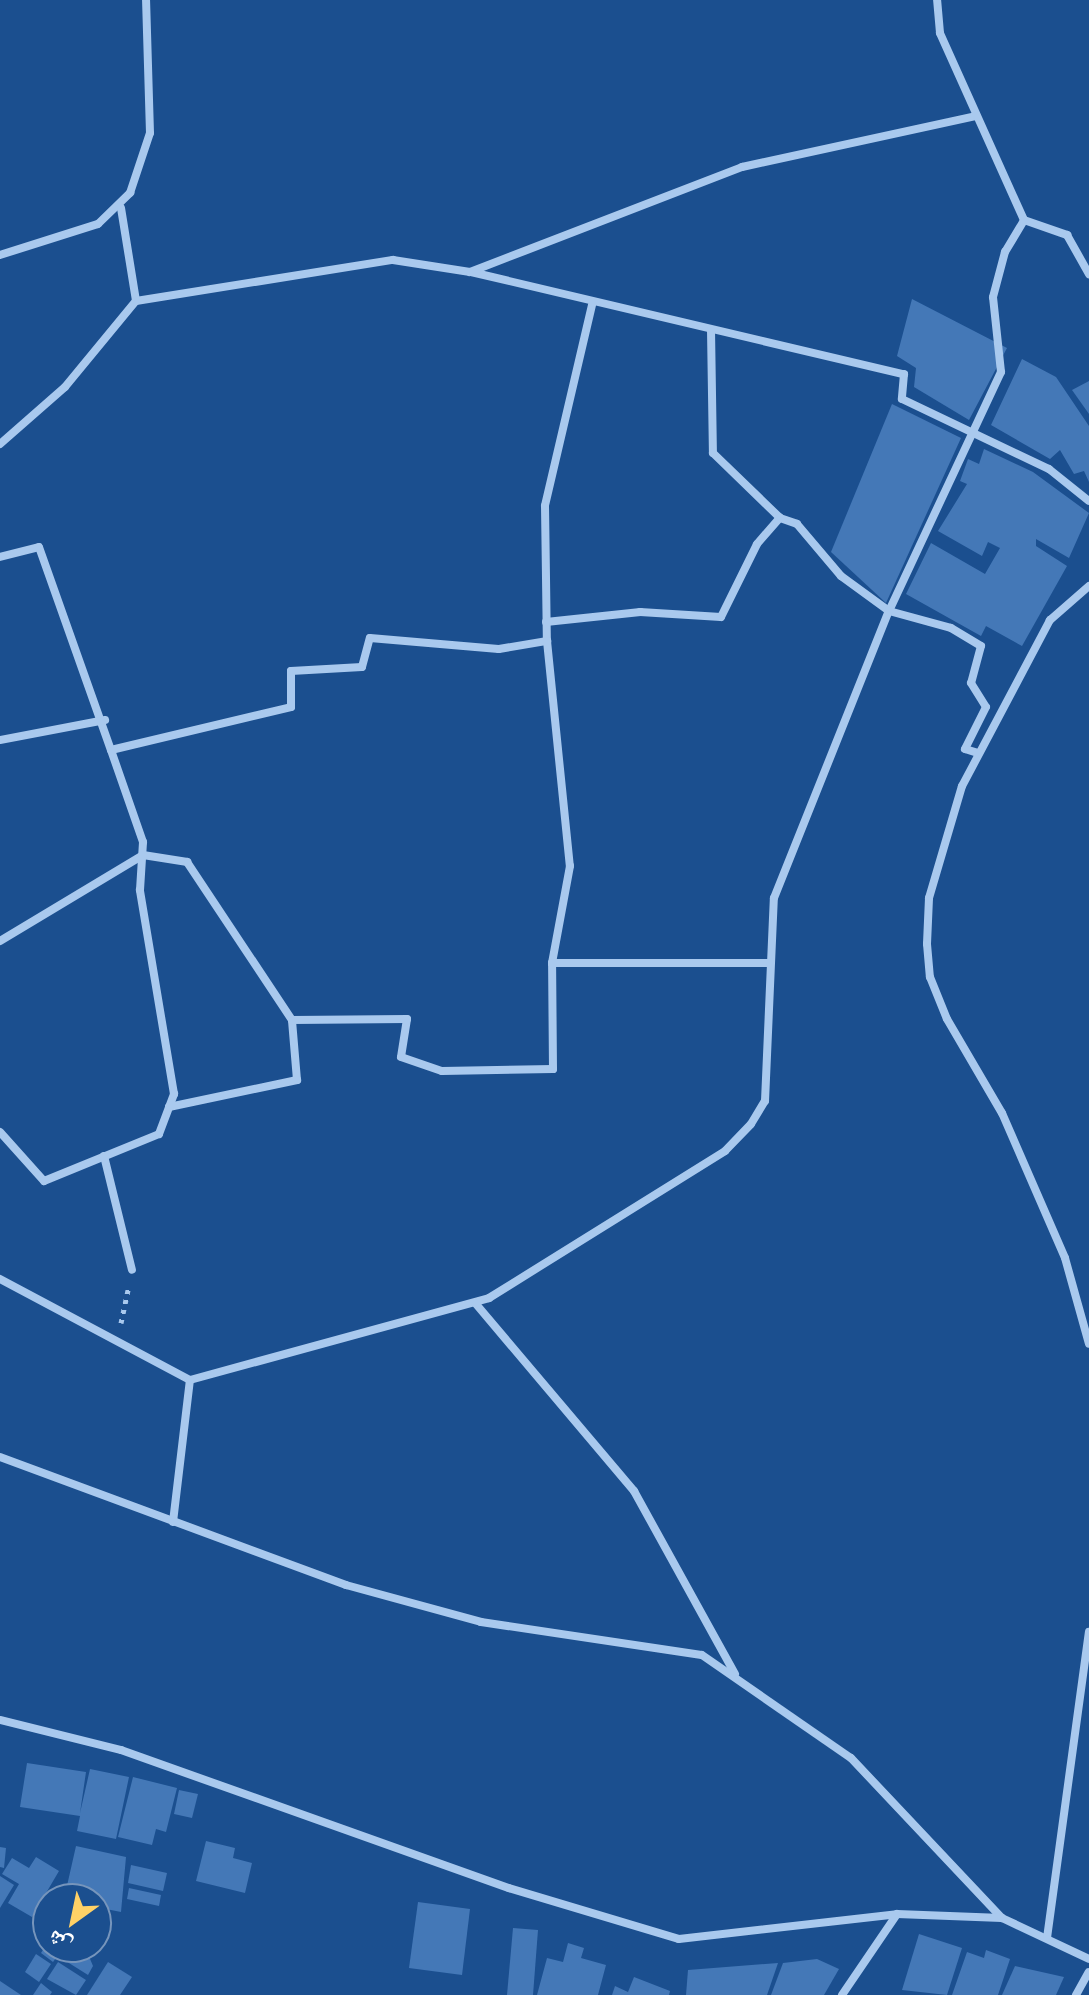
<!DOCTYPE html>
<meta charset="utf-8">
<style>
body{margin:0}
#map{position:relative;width:1089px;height:1995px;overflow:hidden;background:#1b4f8f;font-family:"Work Sans","Noto Naskh Arabic",sans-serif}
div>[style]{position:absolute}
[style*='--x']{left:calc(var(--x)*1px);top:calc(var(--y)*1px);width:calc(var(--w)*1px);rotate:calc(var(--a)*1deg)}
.building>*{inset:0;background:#4478b7}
.path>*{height:5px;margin-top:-2.5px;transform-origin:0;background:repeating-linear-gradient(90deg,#a9c9ee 0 4px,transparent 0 10px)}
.street>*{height:8px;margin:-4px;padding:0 4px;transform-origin:4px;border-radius:4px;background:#a9c9ee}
span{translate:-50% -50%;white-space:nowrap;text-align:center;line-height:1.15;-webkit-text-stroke:6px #1b4f8f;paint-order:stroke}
.north{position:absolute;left:32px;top:1883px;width:80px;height:80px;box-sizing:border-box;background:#1b4f8f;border:2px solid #7695bc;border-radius:50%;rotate:213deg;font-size:22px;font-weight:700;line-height:32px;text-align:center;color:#fff}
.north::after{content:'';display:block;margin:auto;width:28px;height:36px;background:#ffd166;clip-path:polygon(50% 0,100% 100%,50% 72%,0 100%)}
</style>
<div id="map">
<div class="building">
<div style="clip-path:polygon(912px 299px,1007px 348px,969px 420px,914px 387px,916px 368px,897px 356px)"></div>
<div style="clip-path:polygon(1022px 359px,1056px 377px,1089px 426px,1089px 482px,1084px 471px,1074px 474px,1060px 450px,1050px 459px,991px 425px)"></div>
<div style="clip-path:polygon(1089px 381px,1089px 414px,1072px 390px)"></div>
<div style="clip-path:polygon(892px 404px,961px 438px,886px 603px,831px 552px)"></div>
<div style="clip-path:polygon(984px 449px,1033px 472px,1089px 513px,1069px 558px,1036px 539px,1036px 546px,1067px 566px,1022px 646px,986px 626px,981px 636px,906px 594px,931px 543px,985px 574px,1000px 548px,988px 542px,982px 556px,938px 531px,967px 484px,960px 481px,968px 459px,979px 464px)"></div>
<div style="clip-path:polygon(27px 1763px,86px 1772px,80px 1813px,90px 1769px,129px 1777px,116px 1839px,77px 1831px,80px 1816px,20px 1807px)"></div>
<div style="clip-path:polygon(133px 1777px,177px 1788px,166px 1832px,156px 1829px,152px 1845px,118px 1837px)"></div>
<div style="clip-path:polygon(179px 1790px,198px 1794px,192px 1818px,174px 1814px)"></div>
<div style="clip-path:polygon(206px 1841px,235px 1848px,233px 1858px,252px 1863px,245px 1893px,196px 1881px)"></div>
<div style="clip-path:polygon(76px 1846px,126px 1857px,121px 1912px,96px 1907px,96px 1899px,64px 1899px)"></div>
<div style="clip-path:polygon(0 1847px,6px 1848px,4px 1868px,0 1867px)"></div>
<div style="clip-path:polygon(36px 1857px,59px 1871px,32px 1917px,8px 1903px,19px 1884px,2px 1874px,12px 1858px,29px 1868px)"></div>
<div style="clip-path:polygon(131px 1865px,167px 1873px,163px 1891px,128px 1883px)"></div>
<div style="clip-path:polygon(0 1876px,14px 1885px,0 1908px)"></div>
<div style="clip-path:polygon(129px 1888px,161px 1895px,159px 1906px,127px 1899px)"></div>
<div style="clip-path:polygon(418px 1902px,470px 1909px,462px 1975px,409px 1968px)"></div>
<div style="clip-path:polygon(513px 1928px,538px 1930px,533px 1995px,507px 1995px)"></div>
<div style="clip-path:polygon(919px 1934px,962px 1948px,947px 1995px,902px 1990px)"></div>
<div style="clip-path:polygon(48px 1942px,64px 1947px,53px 1962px,41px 1953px)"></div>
<div style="clip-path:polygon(568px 1943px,584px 1948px,581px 1958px,606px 1965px,598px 1995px,537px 1995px,547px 1958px,563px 1962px)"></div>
<div style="clip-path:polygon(68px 1947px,85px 1947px,93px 1966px,88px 1975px,61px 1958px)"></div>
<div style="clip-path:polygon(986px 1950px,1010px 1959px,998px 1995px,952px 1995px,967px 1952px,984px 1958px)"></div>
<div style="clip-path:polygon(36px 1954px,51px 1964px,39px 1982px,25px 1972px)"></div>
<div style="clip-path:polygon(817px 1959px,839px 1969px,824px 1995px,771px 1995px,783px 1963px)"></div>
<div style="clip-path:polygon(58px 1962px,86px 1980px,76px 1995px,47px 1979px)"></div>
<div style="clip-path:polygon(108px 1962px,132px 1977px,120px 1995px,87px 1995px)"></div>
<div style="clip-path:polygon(778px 1963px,767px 1995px,686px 1995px,688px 1970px)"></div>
<div style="clip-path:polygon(1015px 1966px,1064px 1977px,1056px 1995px,1002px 1995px)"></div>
<div style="clip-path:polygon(634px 1977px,670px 1991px,669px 1995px,612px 1995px,615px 1986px,628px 1992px)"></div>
<div style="clip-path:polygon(0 1981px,21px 1995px,0 1995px)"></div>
<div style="clip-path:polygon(41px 1983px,52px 1992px,50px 1995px,33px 1995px)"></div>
</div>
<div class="path">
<div style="--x:121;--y:1323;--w:38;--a:-78"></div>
</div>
<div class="street">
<div style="--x:121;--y:208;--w:94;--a:80.8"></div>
<div style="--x:136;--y:301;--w:260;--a:-9.1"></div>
<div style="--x:393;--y:260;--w:78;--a:8.9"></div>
<div style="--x:470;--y:272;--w:292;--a:-21.1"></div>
<div style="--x:742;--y:167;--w:239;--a:-12.3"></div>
<div style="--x:1024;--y:220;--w:46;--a:19.2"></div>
<div style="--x:1067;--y:235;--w:45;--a:60.6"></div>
<div style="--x:0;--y:255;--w:103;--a:-17.6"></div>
<div style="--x:98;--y:224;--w:45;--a:-44.1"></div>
<div style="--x:130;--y:193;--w:63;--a:-71.6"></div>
<div style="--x:150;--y:133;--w:133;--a:-91.7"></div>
<div style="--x:471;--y:272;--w:445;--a:13.3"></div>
<div style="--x:904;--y:374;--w:25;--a:95"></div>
<div style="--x:902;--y:399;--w:163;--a:25.5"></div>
<div style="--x:1049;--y:469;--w:51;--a:38.7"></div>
<div style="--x:592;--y:305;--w:206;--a:103.2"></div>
<div style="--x:545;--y:506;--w:135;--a:89.2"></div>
<div style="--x:547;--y:641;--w:226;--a:84.2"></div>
<div style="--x:570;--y:866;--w:99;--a:100.5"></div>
<div style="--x:552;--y:963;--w:216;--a:0"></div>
<div style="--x:711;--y:330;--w:123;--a:89.1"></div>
<div style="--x:713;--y:453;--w:93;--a:44.1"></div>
<div style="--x:780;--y:518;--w:18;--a:19"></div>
<div style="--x:797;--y:524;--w:68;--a:49.8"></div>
<div style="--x:841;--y:576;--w:59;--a:36.1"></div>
<div style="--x:889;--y:611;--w:64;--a:15.3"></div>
<div style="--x:951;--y:628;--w:35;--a:31"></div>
<div style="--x:981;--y:646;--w:38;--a:105"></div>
<div style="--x:971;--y:683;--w:28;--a:58"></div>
<div style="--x:986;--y:707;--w:47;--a:116.6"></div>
<div style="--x:965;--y:749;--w:14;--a:17"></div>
<div style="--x:0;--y:444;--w:86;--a:-41.2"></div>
<div style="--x:65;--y:387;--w:112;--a:-50.5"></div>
<div style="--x:0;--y:557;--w:40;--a:-14.4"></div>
<div style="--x:39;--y:547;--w:215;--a:70.5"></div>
<div style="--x:111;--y:750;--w:185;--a:-13.4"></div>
<div style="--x:291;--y:707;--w:36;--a:-90"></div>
<div style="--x:291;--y:671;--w:71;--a:-3.2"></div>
<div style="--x:362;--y:667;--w:30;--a:-75"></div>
<div style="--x:370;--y:638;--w:129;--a:4.9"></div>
<div style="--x:499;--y:649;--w:49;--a:-9.5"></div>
<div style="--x:1089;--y:586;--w:52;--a:138.9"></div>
<div style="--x:1050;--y:620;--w:188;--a:117.9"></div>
<div style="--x:962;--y:786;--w:117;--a:106.4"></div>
<div style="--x:929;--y:898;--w:46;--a:92.5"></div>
<div style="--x:927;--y:944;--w:33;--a:85"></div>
<div style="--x:930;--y:977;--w:45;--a:68"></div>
<div style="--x:947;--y:1019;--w:109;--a:59.7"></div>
<div style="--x:1002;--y:1113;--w:158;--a:66.5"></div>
<div style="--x:1065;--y:1258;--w:89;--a:74.4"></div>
<div style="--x:546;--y:622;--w:95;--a:-6.1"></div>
<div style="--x:640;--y:612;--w:81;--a:3.5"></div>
<div style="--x:721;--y:617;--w:81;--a:-63.7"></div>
<div style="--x:757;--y:544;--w:35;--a:-49"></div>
<div style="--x:0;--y:740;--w:107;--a:-10.8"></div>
<div style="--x:0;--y:941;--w:167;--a:-31"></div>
<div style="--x:143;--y:855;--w:45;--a:9"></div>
<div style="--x:187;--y:862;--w:190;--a:56.4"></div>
<div style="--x:169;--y:1107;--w:131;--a:-11.9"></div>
<div style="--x:297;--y:1080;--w:60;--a:-94.8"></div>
<div style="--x:292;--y:1020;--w:115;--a:-0.5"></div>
<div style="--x:407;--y:1019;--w:38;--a:99"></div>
<div style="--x:401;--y:1057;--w:43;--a:18.9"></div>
<div style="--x:442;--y:1071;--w:111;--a:-1"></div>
<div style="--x:553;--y:1069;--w:106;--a:-90.5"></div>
<div style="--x:0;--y:1132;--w:66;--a:48.1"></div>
<div style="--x:44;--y:1181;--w:124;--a:-22.2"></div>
<div style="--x:159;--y:1134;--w:43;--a:-69.4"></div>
<div style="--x:174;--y:1094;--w:207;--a:-99.5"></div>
<div style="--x:140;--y:890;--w:48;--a:-86.4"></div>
<div style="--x:143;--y:842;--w:97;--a:-109.2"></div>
<div style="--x:104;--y:1156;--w:117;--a:76.2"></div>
<div style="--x:0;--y:1279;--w:215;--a:28"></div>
<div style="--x:190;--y:1380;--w:310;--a:-15.3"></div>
<div style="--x:489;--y:1298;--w:278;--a:-31.9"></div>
<div style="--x:725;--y:1151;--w:37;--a:-46"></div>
<div style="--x:751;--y:1124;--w:27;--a:-59"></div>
<div style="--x:765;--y:1101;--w:203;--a:-87.5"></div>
<div style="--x:774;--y:898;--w:309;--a:-68.2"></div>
<div style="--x:889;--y:611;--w:264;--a:-64.9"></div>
<div style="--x:1001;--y:372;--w:75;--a:-96.1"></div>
<div style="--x:993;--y:297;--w:47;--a:-75.1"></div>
<div style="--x:1005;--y:252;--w:37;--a:-59"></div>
<div style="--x:1024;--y:220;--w:205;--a:-114.2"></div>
<div style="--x:940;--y:33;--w:33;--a:-95"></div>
<div style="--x:476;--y:1304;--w:245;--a:49.8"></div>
<div style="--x:634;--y:1491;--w:209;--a:61.1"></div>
<div style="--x:0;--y:1457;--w:369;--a:20.3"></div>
<div style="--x:346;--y:1585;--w:140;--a:15.3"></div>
<div style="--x:481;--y:1622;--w:223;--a:8.5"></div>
<div style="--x:702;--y:1655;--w:181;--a:34.7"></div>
<div style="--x:851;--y:1758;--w:220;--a:46.7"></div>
<div style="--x:173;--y:1522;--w:143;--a:-83.2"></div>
<div style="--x:0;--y:1720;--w:125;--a:13.9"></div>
<div style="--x:121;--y:1750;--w:412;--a:19.6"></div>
<div style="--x:509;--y:1888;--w:177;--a:16.7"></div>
<div style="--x:679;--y:1939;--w:219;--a:-6.5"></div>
<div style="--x:897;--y:1914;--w:105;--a:2.2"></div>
<div style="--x:1002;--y:1918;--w:96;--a:25.2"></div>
<div style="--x:1047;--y:1938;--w:309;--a:-82.2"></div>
<div style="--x:842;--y:1995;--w:98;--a:-55.8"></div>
<div style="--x:1076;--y:1995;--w:26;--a:-61"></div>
</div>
<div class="north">ش</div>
</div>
